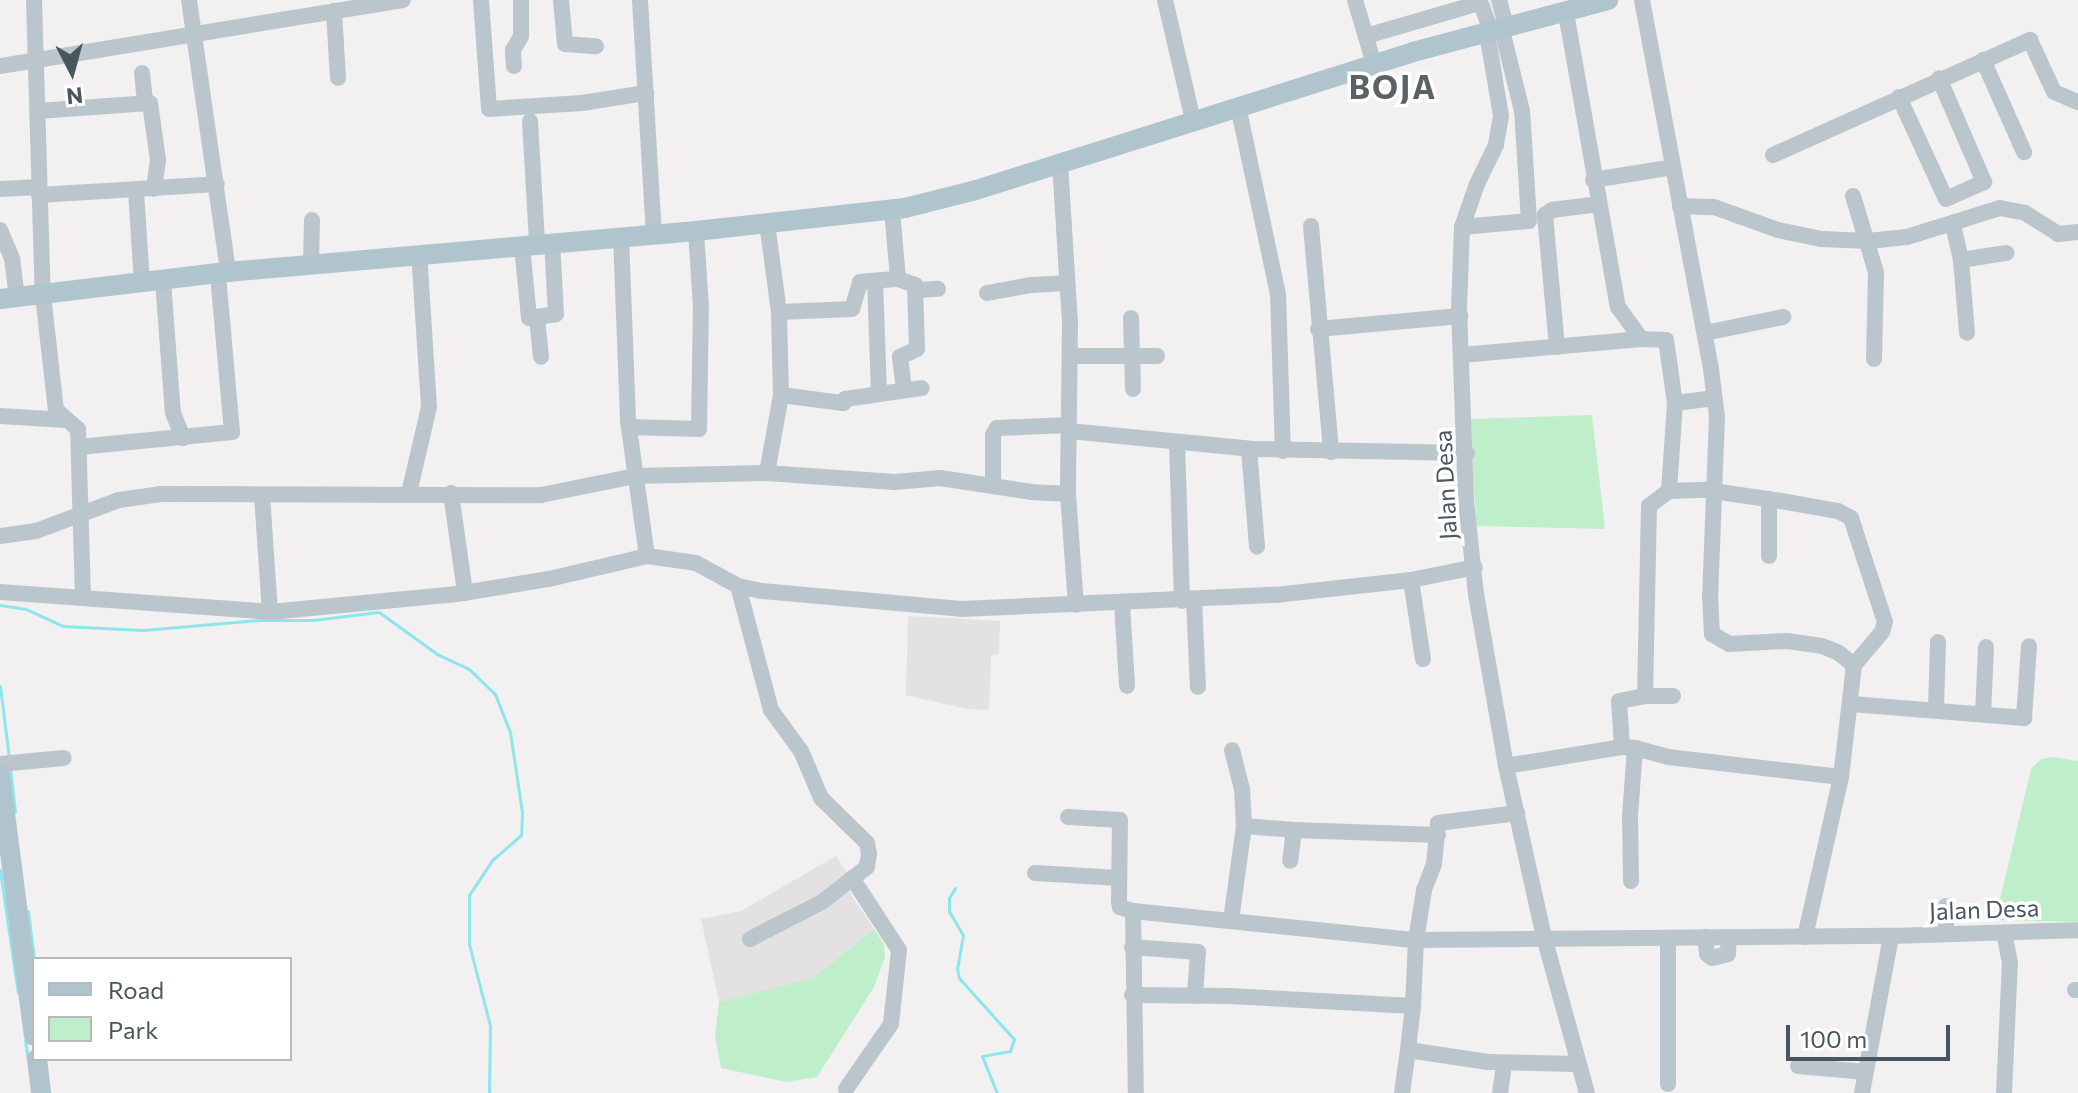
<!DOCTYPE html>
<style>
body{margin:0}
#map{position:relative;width:2078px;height:1093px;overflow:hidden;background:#f2f0f0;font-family:Commissioner,sans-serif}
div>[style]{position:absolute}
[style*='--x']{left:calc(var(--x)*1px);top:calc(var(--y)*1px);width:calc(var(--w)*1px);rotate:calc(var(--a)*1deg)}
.education>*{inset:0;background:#e3e1e2}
.green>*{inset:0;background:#bfefca}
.stream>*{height:3px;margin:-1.5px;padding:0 1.5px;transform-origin:1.5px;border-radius:1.5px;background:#8ce6eb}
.minor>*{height:16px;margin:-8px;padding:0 8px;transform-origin:8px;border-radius:8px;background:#bbc6cc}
.major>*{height:20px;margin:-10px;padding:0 10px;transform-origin:10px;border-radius:10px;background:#b0c4ce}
span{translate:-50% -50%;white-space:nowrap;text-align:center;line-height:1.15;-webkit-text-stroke:7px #fff;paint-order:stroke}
.street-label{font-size:24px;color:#48565d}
.district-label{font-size:32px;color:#5c6164;font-weight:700;letter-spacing:2px}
.legend{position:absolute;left:32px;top:957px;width:260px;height:104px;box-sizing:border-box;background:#fff;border:2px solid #b6bbbe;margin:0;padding:10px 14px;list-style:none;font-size:24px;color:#48565d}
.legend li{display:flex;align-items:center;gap:16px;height:40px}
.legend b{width:40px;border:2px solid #b6bbbe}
.north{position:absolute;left:32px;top:32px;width:80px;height:80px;-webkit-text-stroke:6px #fff;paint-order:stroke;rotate:174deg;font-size:22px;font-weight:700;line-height:32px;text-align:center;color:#48565d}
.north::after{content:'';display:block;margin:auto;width:28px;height:36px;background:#48565d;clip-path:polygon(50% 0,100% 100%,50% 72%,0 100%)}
.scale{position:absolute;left:1786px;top:1025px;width:164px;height:36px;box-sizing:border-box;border:4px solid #48565d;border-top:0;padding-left:10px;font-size:24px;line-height:28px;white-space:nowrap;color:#48565d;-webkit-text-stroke:6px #fff;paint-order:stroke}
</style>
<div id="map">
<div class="education">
<div style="clip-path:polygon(908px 616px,1000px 621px,999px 654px,991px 655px,989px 710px,967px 709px,906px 695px)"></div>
<div style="clip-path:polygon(836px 856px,849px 876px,848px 890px,874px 929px,813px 978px,719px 1002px,701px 919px,741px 911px)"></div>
</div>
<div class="green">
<div style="clip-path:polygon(1592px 415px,1605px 529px,1476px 526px,1470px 419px)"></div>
<div style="clip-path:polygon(2053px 757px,2078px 761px,2078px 922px,1995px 920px,2031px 769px,2041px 759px)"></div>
<div style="clip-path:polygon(874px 929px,884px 945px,885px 957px,874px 987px,817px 1077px,786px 1082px,721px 1068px,715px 1036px,719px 1002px,813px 978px)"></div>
</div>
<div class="stream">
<div style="--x:0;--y:605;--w:26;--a:9"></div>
<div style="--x:26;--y:609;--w:41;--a:24.7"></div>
<div style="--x:63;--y:626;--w:80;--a:2.9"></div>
<div style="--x:143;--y:630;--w:117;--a:-4.9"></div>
<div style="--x:260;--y:620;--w:53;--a:0"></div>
<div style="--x:313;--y:620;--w:66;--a:-6.9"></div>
<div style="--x:379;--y:612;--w:72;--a:35.9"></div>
<div style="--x:437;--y:654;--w:35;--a:25"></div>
<div style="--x:469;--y:669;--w:36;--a:44"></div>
<div style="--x:495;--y:694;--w:41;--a:68.5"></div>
<div style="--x:510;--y:732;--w:81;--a:81.5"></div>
<div style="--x:522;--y:812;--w:23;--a:92"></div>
<div style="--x:521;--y:835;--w:37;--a:139"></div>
<div style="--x:493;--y:859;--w:43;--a:123.7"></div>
<div style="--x:469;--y:895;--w:49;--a:90"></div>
<div style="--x:469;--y:944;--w:85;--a:75.6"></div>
<div style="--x:490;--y:1026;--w:67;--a:90.9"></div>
<div style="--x:0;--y:686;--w:73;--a:82.9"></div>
<div style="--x:10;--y:768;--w:44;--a:83.5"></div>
<div style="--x:0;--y:870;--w:124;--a:81.7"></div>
<div style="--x:955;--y:888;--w:12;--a:121"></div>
<div style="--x:949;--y:898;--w:13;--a:90"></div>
<div style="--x:949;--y:911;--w:28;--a:60"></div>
<div style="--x:963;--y:935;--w:34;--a:100"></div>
<div style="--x:957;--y:968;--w:10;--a:79"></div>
<div style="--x:959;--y:978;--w:82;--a:48"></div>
<div style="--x:1014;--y:1039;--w:13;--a:108"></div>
<div style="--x:1010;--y:1051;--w:28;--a:170"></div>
<div style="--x:982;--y:1056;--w:40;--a:68"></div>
<div style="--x:28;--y:911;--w:48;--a:82.9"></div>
<div style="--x:25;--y:1040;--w:20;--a:81"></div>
</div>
<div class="minor">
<div style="--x:34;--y:0;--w:295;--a:88.3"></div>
<div style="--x:43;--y:295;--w:116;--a:83.6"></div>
<div style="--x:56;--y:410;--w:29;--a:41"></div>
<div style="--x:78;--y:429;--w:169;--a:88.3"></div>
<div style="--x:189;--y:0;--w:275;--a:81.8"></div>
<div style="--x:481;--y:0;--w:109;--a:85.8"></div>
<div style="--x:489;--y:109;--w:93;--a:-3.7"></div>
<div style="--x:582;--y:103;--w:65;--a:-8.9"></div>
<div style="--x:561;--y:0;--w:44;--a:84.8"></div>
<div style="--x:565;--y:44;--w:31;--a:4"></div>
<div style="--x:640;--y:0;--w:235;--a:86.6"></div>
<div style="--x:1165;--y:0;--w:123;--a:76.9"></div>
<div style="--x:1355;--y:0;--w:67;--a:73.5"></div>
<div style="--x:1499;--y:0;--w:30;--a:75"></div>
<div style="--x:1642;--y:0;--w:375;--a:79.4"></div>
<div style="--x:1711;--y:369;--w:48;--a:82.9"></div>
<div style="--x:1717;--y:417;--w:179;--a:92.2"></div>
<div style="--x:1710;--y:596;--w:38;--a:87"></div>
<div style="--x:1712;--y:634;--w:20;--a:30"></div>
<div style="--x:1729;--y:644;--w:58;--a:-3"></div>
<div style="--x:1787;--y:641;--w:35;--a:8"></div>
<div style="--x:1822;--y:646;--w:18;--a:22"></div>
<div style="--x:1839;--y:653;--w:19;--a:39"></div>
<div style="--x:1854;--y:665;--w:113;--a:96.6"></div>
<div style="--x:1841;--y:777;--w:164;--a:102.7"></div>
<div style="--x:334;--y:11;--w:67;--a:86.6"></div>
<div style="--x:1566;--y:13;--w:299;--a:80"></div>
<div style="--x:1618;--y:307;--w:39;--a:54"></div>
<div style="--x:1487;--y:33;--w:84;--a:80.4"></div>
<div style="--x:1501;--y:116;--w:29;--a:100"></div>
<div style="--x:1496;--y:145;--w:43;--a:116"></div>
<div style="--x:1477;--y:184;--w:46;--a:109.2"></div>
<div style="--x:1462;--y:227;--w:82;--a:92.1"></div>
<div style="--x:1459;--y:309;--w:193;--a:87.9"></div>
<div style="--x:1466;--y:502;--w:93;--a:83.8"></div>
<div style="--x:1476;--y:594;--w:175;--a:80.1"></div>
<div style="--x:1506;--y:766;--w:175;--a:77.5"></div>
<div style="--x:1544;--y:937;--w:162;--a:74.6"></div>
<div style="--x:1366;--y:36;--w:115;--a:-16.2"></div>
<div style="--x:1476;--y:4;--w:6;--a:18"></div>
<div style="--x:1482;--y:6;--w:28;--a:71"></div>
<div style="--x:1983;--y:60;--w:101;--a:66"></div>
<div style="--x:0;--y:66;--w:408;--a:-9.3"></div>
<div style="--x:514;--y:66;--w:16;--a:-94"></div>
<div style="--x:513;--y:50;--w:16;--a:-60"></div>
<div style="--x:521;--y:36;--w:36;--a:-90"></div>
<div style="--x:142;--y:73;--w:29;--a:84"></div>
<div style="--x:1899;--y:97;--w:112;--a:65.3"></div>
<div style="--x:1946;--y:199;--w:42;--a:-24.1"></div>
<div style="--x:1984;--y:182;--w:113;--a:-113.4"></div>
<div style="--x:1238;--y:106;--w:192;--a:78"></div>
<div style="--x:1278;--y:294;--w:157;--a:88.2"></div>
<div style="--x:38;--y:111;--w:112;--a:-4.1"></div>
<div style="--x:150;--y:103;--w:58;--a:82"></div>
<div style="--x:158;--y:160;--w:29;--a:98"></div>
<div style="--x:530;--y:121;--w:123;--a:86.7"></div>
<div style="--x:1773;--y:155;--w:282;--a:-24.1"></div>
<div style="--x:2030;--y:40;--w:57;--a:65.2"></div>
<div style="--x:2054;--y:92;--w:26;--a:23"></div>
<div style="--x:1060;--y:164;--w:158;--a:86.4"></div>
<div style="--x:1070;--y:322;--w:172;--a:90.7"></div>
<div style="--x:1068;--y:494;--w:111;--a:85.9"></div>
<div style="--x:1593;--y:180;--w:81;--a:-9.2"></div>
<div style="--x:0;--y:189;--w:39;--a:-3"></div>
<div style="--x:136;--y:191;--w:92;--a:86.3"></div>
<div style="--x:39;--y:195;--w:178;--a:-3.5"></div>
<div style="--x:1853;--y:196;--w:79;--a:73.2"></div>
<div style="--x:1876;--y:272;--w:87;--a:91.3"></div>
<div style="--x:1680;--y:206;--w:34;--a:2"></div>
<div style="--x:1714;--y:207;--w:68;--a:19.8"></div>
<div style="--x:1778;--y:230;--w:45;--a:11.6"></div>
<div style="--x:1822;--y:239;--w:46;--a:2.5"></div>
<div style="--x:1868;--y:241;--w:39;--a:-6"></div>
<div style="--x:1907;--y:237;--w:97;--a:-17.3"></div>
<div style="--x:2000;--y:208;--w:25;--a:11"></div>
<div style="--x:2025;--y:213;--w:39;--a:32"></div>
<div style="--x:2058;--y:234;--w:20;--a:-6"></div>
<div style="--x:892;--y:210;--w:69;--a:85"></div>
<div style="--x:1953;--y:225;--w:36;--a:77"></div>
<div style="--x:1961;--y:260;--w:73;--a:85.3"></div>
<div style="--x:1311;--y:226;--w:227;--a:84.9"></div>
<div style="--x:1462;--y:227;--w:67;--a:-5.1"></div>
<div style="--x:1529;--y:221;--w:110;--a:-93.6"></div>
<div style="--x:1522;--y:111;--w:83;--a:-103.9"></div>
<div style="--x:0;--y:230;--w:30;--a:67"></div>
<div style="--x:12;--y:258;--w:39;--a:83"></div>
<div style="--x:621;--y:237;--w:184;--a:87.8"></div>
<div style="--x:628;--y:421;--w:136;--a:82"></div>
<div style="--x:522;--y:246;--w:72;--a:84.4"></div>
<div style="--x:529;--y:318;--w:27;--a:-8"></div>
<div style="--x:556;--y:314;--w:71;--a:-93.2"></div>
<div style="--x:1961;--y:260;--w:46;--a:-8.8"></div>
<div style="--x:311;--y:264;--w:44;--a:-88.7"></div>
<div style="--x:163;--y:281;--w:132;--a:85.7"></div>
<div style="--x:173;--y:413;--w:27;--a:68"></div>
<div style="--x:916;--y:290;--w:22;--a:-3"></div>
<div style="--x:987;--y:293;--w:45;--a:-10.3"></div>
<div style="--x:1031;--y:285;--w:36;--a:-3"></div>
<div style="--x:779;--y:312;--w:73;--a:-2.4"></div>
<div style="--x:852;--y:309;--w:28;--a:-73"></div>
<div style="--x:860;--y:282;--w:38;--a:-5"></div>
<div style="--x:898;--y:279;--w:18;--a:19"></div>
<div style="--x:915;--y:285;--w:64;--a:88.2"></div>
<div style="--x:917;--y:349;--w:19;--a:155"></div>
<div style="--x:900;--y:357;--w:33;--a:83"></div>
<div style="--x:537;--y:317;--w:40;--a:84.3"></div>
<div style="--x:1131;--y:318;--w:71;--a:88.4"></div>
<div style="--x:1318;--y:329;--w:143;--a:-5.2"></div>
<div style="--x:1705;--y:333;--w:80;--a:-11.6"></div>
<div style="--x:1557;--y:347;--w:133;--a:-95.2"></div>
<div style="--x:1545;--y:215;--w:9;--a:-36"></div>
<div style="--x:1552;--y:210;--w:47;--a:-7.3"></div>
<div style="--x:1462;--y:355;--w:180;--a:-5.1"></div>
<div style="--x:1641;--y:339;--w:25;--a:2"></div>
<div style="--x:1666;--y:340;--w:64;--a:81.9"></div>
<div style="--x:1070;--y:356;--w:87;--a:0"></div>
<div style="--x:879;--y:394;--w:43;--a:-7.9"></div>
<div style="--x:781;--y:395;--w:63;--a:7.4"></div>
<div style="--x:843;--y:403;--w:4;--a:-63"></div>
<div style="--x:845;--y:399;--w:34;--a:-8"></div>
<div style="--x:879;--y:394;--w:113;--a:-92"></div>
<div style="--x:0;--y:416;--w:65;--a:3.5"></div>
<div style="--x:629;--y:427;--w:70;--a:1.6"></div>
<div style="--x:699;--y:429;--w:121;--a:-89.1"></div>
<div style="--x:701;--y:308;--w:77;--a:-93.7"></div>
<div style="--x:1069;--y:431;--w:185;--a:5.6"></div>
<div style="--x:1253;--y:449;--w:214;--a:1.1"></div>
<div style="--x:1177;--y:442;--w:159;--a:88.2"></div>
<div style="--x:79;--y:447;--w:154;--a:-5.6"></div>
<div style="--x:232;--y:432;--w:159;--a:-95.1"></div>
<div style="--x:1249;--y:449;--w:98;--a:85.3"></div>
<div style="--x:767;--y:473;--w:79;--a:-79.8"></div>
<div style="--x:781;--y:395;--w:83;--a:-91.4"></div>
<div style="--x:779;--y:312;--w:90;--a:-97.7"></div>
<div style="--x:993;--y:485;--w:50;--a:-90"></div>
<div style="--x:993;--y:435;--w:8;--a:-60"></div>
<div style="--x:997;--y:428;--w:72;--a:-2.4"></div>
<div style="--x:1669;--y:491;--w:88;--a:-86.1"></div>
<div style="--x:1675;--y:403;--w:40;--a:-7.1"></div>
<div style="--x:409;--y:493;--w:88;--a:-76.9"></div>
<div style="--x:429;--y:407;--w:153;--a:-93.7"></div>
<div style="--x:451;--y:493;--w:101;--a:82"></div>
<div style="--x:262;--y:495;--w:117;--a:86.1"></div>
<div style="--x:0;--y:536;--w:36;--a:-8"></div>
<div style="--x:36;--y:531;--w:89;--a:-20.5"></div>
<div style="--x:119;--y:500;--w:42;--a:-8.1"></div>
<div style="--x:161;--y:494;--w:380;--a:0.2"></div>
<div style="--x:541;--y:495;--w:96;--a:-11.4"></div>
<div style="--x:635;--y:476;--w:132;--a:-1.3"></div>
<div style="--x:767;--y:473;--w:128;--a:4"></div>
<div style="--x:895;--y:482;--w:45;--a:-5.1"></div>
<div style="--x:940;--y:478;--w:92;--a:8.7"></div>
<div style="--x:1031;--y:492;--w:37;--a:3"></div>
<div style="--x:1769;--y:556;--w:57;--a:-90"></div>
<div style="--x:1411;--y:580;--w:80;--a:81.4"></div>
<div style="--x:738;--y:586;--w:128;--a:75.1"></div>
<div style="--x:771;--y:710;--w:51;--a:53.8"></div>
<div style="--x:801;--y:751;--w:51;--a:66.9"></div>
<div style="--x:821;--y:798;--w:64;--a:44.4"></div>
<div style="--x:867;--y:843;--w:11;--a:80"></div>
<div style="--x:869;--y:854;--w:13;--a:99"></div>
<div style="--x:867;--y:867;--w:57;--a:142.1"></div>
<div style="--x:822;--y:902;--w:81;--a:152.8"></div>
<div style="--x:0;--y:592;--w:271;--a:4.2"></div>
<div style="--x:270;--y:612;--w:188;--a:-5.5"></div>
<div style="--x:457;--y:594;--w:93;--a:-9.3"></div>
<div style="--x:549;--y:579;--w:101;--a:-13.2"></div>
<div style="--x:647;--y:556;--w:49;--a:8.1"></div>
<div style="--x:696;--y:563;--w:48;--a:28.7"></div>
<div style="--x:738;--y:586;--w:24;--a:12"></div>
<div style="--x:761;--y:591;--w:201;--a:5.1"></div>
<div style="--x:961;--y:609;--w:314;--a:-2.6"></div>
<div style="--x:1275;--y:595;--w:137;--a:-6.3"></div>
<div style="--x:1411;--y:580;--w:65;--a:-11.5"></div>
<div style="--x:1194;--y:600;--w:87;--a:87.4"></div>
<div style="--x:1122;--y:604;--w:82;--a:86.5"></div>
<div style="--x:1645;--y:696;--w:28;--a:0"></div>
<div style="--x:1851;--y:704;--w:174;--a:4.6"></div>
<div style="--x:2024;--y:718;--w:72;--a:-86"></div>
<div style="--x:1936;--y:709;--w:67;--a:-88.3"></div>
<div style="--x:1983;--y:714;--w:67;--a:-87.4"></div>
<div style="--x:1635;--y:748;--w:13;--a:-176"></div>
<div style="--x:1622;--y:747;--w:46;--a:-93.7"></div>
<div style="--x:1619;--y:701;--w:26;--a:-11"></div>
<div style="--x:1645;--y:696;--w:190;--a:-88.8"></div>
<div style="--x:1649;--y:506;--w:25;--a:-37"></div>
<div style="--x:1669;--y:491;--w:37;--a:-2"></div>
<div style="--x:1706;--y:490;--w:76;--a:8.3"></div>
<div style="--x:1781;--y:501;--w:58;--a:10"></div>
<div style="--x:1838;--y:511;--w:15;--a:28"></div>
<div style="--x:1851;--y:518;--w:109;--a:71.9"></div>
<div style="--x:1885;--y:622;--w:10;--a:107"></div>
<div style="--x:1882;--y:632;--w:43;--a:130.3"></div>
<div style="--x:0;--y:764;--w:64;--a:-5.4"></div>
<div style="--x:1506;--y:766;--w:118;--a:-9.3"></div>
<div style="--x:1068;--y:817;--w:52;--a:3.3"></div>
<div style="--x:1120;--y:820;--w:81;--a:90.7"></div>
<div style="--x:1119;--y:901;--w:6;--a:81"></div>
<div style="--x:1120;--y:907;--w:14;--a:17"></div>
<div style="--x:1133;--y:911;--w:284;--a:5.9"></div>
<div style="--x:1416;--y:940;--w:475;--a:-0.5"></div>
<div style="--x:1891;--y:936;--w:187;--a:-1.8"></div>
<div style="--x:1244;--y:826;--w:50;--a:4.6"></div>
<div style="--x:1294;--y:830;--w:31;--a:97"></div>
<div style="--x:1294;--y:830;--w:144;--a:2"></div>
<div style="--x:1035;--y:873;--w:84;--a:3.4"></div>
<div style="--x:1631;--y:881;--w:65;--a:-90.9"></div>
<div style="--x:1630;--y:816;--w:68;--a:-85.8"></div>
<div style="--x:1635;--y:748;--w:34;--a:15"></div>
<div style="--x:1668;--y:757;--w:174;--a:6.6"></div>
<div style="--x:1946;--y:906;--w:28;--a:90"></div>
<div style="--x:1133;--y:911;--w:182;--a:89.1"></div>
<div style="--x:1231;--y:920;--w:95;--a:-82.1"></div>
<div style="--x:1244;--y:826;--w:37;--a:-93"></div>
<div style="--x:1242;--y:789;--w:40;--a:-104.4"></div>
<div style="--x:1705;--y:937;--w:17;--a:83"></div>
<div style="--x:1707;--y:954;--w:6;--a:39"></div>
<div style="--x:1712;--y:958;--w:16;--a:-14"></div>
<div style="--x:1728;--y:954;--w:17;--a:-87"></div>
<div style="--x:1132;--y:947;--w:66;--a:4.3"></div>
<div style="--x:1198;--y:952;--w:44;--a:93.9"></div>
<div style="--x:2075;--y:990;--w:3;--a:0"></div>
<div style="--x:1132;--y:995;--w:97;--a:0.6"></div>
<div style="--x:1229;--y:996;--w:184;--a:3.1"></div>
<div style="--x:1413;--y:1006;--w:44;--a:96.5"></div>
<div style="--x:1408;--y:1050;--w:81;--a:8.5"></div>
<div style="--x:1488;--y:1062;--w:89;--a:1.3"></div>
<div style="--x:1413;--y:1006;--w:66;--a:-87.4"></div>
<div style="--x:1416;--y:940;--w:51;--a:-80.9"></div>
<div style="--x:1424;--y:890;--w:28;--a:-69"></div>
<div style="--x:1434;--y:864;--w:41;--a:-84.4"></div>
<div style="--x:1438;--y:823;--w:80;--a:-7.2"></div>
<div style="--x:1798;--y:1066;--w:68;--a:5"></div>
<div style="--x:1668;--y:1084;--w:145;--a:-90"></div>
<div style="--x:846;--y:1089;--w:79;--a:-55.3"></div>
<div style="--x:891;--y:1024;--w:74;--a:-83.8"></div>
<div style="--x:899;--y:950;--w:86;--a:-123.1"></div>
<div style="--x:1402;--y:1093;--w:43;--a:-82.1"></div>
<div style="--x:1500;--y:1093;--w:30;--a:-82"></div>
<div style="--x:1862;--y:1093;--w:160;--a:-79.5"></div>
<div style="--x:2004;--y:1093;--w:130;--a:-87.4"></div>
<div style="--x:2010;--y:963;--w:31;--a:-101"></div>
</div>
<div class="major">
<div style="--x:0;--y:299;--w:230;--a:-6.8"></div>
<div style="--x:228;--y:272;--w:470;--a:-5"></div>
<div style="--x:696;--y:231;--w:210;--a:-6.3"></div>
<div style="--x:905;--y:208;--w:73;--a:-14.2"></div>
<div style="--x:976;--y:190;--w:458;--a:-17.5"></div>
<div style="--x:1413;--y:52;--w:202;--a:-14.9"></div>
<div style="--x:0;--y:775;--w:263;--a:82.6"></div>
<div style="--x:37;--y:1059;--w:34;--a:83"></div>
</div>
<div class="street-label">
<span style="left:1445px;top:485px;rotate:-93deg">Jalan Desa</span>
<span style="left:1984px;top:909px;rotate:-2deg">Jalan Desa</span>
</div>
<div class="district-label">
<span style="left:1393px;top:86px">BOJA</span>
</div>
<ul class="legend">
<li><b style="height:10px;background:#b0c4ce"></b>Road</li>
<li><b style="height:22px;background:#bfefca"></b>Park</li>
</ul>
<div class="north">N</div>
<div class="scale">100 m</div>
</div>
